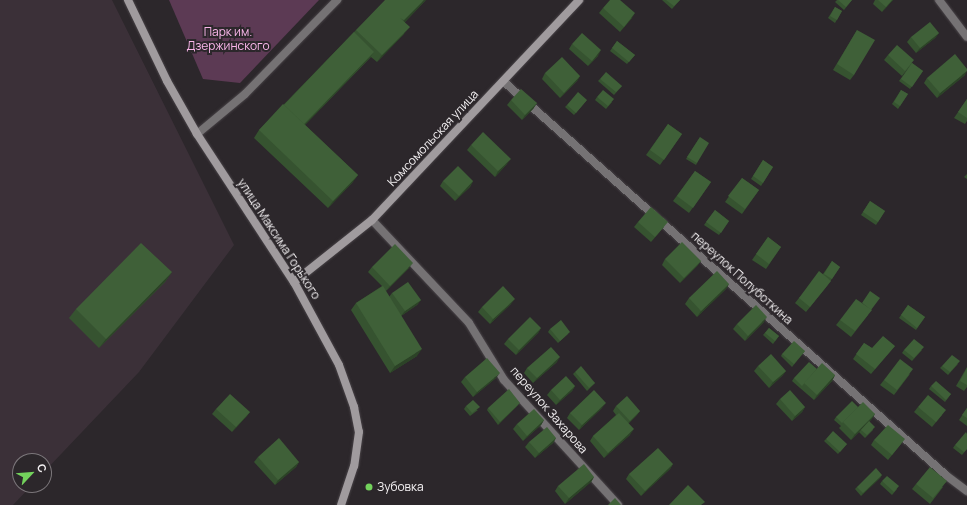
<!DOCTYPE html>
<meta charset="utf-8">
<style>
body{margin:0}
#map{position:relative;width:967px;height:505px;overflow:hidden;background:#2c272b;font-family:Manrope,sans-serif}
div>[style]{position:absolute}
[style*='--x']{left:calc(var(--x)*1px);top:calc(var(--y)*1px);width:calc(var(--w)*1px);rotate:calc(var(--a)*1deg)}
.built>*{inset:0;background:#3b3038}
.green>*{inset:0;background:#5c3a54}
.roads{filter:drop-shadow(0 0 1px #484347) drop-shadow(0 0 1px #484347)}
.minor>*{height:8px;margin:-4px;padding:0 4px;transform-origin:4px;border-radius:4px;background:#757274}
.tertiary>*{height:8px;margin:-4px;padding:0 4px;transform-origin:4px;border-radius:4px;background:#757274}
.secondary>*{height:8px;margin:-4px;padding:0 4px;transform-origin:4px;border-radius:4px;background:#a09b9e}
.wall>*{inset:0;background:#365330}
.shaded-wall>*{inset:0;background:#2c4327}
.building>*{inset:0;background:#3f6038}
.dots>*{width:11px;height:11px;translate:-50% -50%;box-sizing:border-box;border:2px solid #2c272b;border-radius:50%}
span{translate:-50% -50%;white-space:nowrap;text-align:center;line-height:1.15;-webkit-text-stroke:4px #2c272b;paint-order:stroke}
.park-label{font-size:12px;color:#fab6ea}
.street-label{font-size:12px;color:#f3f0f2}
.poi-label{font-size:12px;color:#f3f0f2}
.left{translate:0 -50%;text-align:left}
.north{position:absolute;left:12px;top:453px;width:40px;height:40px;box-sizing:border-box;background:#2c272b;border:1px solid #7c777b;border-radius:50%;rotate:64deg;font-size:11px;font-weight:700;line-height:16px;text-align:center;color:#f3f0f2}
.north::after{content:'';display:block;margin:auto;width:14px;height:18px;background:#73d25c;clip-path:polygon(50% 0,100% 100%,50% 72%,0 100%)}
</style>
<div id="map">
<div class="built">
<div style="clip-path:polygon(0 0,112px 0,234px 245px,139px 372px,44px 472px,44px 461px,20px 461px,20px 485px,32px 485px,13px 505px,0 505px)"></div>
</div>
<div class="green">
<div style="clip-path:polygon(169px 0,319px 0,240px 83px,203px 79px)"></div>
</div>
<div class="roads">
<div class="minor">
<div style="--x:503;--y:81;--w:594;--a:41.66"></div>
<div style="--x:947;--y:476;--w:25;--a:37"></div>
<div style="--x:197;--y:134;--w:62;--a:-39.8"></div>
<div style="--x:245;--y:94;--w:132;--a:-45.6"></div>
<div style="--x:372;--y:220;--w:141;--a:46.7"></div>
<div style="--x:469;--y:323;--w:67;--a:58.4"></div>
<div style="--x:504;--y:380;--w:169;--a:47.6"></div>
</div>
<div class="tertiary">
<div style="--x:939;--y:0;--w:46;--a:52.9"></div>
</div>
<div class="secondary">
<div style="--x:128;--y:0;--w:90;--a:64.3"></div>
<div style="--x:167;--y:81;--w:61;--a:60.5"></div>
<div style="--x:197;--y:134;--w:177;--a:56.8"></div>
<div style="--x:294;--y:282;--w:94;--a:61.5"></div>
<div style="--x:339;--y:365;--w:45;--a:70.3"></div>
<div style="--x:354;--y:407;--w:25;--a:79"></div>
<div style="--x:359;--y:432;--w:34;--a:98"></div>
<div style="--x:354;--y:466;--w:41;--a:108.4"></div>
<div style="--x:294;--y:282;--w:100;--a:-38.5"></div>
<div style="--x:372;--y:220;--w:302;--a:-46.7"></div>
</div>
</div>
<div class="wall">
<div style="clip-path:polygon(426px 0,405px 22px,404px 34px,377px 62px,371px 57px,305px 125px,358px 175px,352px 183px,328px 208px,254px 138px,259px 130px,356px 30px)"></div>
<div style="clip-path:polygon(662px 0,680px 0,672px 9px)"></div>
<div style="clip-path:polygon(837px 0,852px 0,844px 10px,835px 2px)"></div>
<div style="clip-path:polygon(875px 0,893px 0,882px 12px,873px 4px)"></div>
<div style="clip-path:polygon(835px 7px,842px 11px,835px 23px,828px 18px)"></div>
<div style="clip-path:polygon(603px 8px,632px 18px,620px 32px,599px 13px)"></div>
<div style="clip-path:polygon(857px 30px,854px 75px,850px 80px,833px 70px)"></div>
<div style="clip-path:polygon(939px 33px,935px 38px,916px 53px,907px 42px,911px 37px)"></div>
<div style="clip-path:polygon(617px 41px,635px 55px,627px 64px,610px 51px)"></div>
<div style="clip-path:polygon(572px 44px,598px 56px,588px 66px,569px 49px)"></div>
<div style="clip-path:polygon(888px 55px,912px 63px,923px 71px,910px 89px,899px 81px,910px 66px,902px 76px,884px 60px)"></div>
<div style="clip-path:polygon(545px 73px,580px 76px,577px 81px,560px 98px,542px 79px)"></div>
<div style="clip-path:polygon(965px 75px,937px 98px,924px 83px,927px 78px)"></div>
<div style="clip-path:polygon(600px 79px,622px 86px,614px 95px,598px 81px)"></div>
<div style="clip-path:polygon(901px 90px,908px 94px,898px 109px,892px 104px)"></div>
<div style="clip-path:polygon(597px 97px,612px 102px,606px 109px,595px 100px)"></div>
<div style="clip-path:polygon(967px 99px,967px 121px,965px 124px,954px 118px)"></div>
<div style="clip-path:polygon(511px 100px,537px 103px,533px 109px,522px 120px,507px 105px)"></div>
<div style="clip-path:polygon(587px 100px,574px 115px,565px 107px,567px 105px)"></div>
<div style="clip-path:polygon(668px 124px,682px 134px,660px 165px,646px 155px)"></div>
<div style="clip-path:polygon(700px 137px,697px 163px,696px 165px,686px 159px)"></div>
<div style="clip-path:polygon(471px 145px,507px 164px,495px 177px,467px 150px)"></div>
<div style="clip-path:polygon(763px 160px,773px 167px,761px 186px,751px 179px)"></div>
<div style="clip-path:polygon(695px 171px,711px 182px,689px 213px,673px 201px)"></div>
<div style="clip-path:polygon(967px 174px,967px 179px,964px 177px)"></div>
<div style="clip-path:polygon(742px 178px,759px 190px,742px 214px,725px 202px)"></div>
<div style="clip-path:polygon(443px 181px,473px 181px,470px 187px,455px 201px,440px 186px)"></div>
<div style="clip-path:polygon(870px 201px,885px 211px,876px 225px,861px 215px)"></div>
<div style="clip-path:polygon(715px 210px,729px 221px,719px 235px,704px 225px)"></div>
<div style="clip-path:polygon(638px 222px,664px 227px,651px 242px,634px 227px)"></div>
<div style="clip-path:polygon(768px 237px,781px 247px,766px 269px,752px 260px)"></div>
<div style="clip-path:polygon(665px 259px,701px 261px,697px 266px,680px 283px,662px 265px)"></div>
<div style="clip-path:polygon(832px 261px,840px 267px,827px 286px,806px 312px,795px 303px,799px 298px,823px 274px)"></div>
<div style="clip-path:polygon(372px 267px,409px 268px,386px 291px,384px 289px,389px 297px,392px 293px,421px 300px,417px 305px,401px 316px,417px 356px,390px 373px,351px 310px,356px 303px,382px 286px,368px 272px)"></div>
<div style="clip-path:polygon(172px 272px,165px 282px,99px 348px,69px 318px,76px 309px)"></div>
<div style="clip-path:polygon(729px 284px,726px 289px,697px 317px,685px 304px,689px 298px)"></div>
<div style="clip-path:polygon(511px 304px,490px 324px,478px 312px,482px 307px)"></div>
<div style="clip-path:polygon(908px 305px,925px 317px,916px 330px,899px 318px)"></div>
<div style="clip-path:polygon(868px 315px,851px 337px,836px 325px,840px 320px)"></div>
<div style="clip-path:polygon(764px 322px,745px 341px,733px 329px,737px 324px)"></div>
<div style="clip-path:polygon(541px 328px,538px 333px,516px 355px,504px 344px,508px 339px)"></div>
<div style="clip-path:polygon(769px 328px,779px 336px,773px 344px,763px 335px)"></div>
<div style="clip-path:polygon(550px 329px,568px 334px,558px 343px,548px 332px)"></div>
<div style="clip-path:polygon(864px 343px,872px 348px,895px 346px,871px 374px,853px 359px)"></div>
<div style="clip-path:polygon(904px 350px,922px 350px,912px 361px,902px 353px)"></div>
<div style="clip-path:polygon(805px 351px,792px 367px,781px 356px,782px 354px)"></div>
<div style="clip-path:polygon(557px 362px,533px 383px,524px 373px,527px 368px)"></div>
<div style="clip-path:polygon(958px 364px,948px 375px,940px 368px,942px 366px)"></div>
<div style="clip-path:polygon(758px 366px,786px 371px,782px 376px,769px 388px,754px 371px)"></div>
<div style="clip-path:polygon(967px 367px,967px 387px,964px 391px,956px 386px)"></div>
<div style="clip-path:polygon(575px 372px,595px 383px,587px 391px,573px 374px)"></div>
<div style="clip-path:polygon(910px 374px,894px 395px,880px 385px,884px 380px)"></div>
<div style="clip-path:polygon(835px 375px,832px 381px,814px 400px,800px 388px,801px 388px,800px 388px,792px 381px,794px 378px)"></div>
<div style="clip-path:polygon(465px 377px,496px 378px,473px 397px,461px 382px)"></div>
<div style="clip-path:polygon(575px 386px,572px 391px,556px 405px,547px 395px,551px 390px)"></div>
<div style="clip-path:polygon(931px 386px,951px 394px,945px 402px,929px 389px)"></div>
<div style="clip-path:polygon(780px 399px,805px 407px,802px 412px,792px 421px,776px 404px)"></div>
<div style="clip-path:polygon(518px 405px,498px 425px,487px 410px,488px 408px)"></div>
<div style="clip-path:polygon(466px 406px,478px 410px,470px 416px,464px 409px)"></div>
<div style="clip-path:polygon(616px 406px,640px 411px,636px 416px,628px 424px,630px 435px,604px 458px,590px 441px,593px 436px,616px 415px,613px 411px)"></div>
<div style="clip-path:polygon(858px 407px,875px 414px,869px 422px,873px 430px,865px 438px,859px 432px,861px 430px,851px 440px,839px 428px,841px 426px,834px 420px,836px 417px)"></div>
<div style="clip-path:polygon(918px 407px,942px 415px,932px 427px,914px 412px)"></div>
<div style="clip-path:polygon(602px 408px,579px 430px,567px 418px,570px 413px)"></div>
<div style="clip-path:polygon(967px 408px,967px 426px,959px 420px)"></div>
<div style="clip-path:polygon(216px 409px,250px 412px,246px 417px,232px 432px,212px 414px)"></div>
<div style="clip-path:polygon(544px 420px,541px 425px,523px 441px,513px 429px,517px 424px)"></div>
<div style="clip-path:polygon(556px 438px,553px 443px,535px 458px,525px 447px,529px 442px)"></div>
<div style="clip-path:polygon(826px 439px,847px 444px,838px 454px,824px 441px)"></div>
<div style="clip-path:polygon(874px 440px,901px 444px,888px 460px,871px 445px)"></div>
<div style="clip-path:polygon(955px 445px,967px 449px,962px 455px,953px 448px)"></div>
<div style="clip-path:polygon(258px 457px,299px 462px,296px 467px,275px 485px,254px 462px)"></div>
<div style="clip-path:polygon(673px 464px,670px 469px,641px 496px,626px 479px,629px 474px)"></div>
<div style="clip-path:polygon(882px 475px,880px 478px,861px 496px,855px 489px,857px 487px)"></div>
<div style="clip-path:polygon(594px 477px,591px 482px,565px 504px,555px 491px,558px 486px)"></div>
<div style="clip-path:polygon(882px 481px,897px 489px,892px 495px,880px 484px)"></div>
<div style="clip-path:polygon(916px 484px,943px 487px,930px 504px,912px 489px)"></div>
</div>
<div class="shaded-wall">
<div style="clip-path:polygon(424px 0,426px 0,399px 28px,404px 20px)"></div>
<div style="clip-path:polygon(892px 0,893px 0,882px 12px,886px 7px)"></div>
<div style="clip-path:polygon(635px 13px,632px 18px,620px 32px,624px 27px)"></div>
<div style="clip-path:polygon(410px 27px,404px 34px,377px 62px,382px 55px)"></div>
<div style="clip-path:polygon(939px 33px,935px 38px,916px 53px,920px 48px)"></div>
<div style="clip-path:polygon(601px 50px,598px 56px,588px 66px,592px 61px)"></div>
<div style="clip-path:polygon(374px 52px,370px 57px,299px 131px,303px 126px)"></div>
<div style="clip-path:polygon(967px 71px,965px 75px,937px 98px,940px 93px)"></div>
<div style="clip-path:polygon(580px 76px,577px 81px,560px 98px,564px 93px)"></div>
<div style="clip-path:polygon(537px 103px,533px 109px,522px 120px,525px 115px)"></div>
<div style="clip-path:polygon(511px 159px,507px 164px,495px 177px,498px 171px)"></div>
<div style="clip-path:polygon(358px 175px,352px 183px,328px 208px,333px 201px)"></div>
<div style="clip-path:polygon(473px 181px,470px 187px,455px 201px,459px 196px)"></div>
<div style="clip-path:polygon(701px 261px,697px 266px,680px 283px,684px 278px)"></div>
<div style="clip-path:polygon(413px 263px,409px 268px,386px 291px,390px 286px)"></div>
<div style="clip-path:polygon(172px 272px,165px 282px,99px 348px,106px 339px)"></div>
<div style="clip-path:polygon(729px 284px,726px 289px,697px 317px,701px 311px)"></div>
<div style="clip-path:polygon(515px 299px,511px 304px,490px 324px,493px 319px)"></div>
<div style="clip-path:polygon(421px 300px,417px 305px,401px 316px,405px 311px)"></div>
<div style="clip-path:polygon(767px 317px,764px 322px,745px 341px,748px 336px)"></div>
<div style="clip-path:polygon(541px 328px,538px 333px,516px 355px,519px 350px)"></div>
<div style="clip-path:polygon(422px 349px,417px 356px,390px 373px,395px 366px)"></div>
<div style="clip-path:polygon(560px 357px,557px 362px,533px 383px,537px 378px)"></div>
<div style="clip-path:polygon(786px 371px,782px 376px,769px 388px,773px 382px)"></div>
<div style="clip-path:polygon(500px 373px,496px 378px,473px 397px,477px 392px)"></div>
<div style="clip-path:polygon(835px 375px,832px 381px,814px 400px,817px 395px)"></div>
<div style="clip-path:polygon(575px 386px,572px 391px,556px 405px,560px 400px)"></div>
<div style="clip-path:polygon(520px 403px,498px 425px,500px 422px)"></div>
<div style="clip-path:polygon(606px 403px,602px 408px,579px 430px,582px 425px)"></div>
<div style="clip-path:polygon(805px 407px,802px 412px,792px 421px,795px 416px)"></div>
<div style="clip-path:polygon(640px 411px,636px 416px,626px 426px,630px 421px)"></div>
<div style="clip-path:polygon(250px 412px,246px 417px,232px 432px,236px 427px)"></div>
<div style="clip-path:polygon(875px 414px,872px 419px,851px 440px,855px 434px)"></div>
<div style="clip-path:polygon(544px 420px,541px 425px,523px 441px,527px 436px)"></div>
<div style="clip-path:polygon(634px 429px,630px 435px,604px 458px,608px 453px)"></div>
<div style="clip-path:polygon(556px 438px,553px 443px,535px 458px,539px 453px)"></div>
<div style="clip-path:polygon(299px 462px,296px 467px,275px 485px,278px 480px)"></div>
<div style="clip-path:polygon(673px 464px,670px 469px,641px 496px,645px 491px)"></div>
<div style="clip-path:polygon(882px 475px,880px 478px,861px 496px,863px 493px)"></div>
<div style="clip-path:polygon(594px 477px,591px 482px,565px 504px,569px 498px)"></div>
</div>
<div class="building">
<div style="clip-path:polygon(385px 0,424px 0,404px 20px,400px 18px,410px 27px,382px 55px,356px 30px)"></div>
<div style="clip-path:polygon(610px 0,620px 0,635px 13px,624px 27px,603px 8px)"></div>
<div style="clip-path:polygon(666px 0,680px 0,674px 6px)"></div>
<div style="clip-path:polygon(838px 0,852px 0,846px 7px)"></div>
<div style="clip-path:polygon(878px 0,892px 0,886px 7px)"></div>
<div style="clip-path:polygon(835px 7px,842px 11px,837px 20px,830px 16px)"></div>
<div style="clip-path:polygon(930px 22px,939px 33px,920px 48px,911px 37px)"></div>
<div style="clip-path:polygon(857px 30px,875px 40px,854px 75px,837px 64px)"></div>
<div style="clip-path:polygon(354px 32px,374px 52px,304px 124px,284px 105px)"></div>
<div style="clip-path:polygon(582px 33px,601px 50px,592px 61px,572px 44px)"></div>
<div style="clip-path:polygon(617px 41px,635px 55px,629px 62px,612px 48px)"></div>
<div style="clip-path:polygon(897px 45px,914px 60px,905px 71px,888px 55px)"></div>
<div style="clip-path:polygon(955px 54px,967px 69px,967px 71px,940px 93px,927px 78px)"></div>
<div style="clip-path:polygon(562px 57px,580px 76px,564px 93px,545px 73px)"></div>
<div style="clip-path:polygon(912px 63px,923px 71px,912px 87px,901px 79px)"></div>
<div style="clip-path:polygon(606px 72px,622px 86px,616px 92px,600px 79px)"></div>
<div style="clip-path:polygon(521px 89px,537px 103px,525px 115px,511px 100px)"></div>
<div style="clip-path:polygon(603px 90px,614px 99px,608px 106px,597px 97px)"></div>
<div style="clip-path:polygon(901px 90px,908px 94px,900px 106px,894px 102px)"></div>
<div style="clip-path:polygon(578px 92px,587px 100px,576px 113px,567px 105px)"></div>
<div style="clip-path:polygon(967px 99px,967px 118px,958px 112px)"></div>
<div style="clip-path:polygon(283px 104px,358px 175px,333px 201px,259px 130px)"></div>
<div style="clip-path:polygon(668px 124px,682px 134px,664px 160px,650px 150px)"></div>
<div style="clip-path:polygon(483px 132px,511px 159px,498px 171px,471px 145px)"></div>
<div style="clip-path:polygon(700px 137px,709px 143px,697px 163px,687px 157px)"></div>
<div style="clip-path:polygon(763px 160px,773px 167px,763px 183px,753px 176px)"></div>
<div style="clip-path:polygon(458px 166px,473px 181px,459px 196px,443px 181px)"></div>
<div style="clip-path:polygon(695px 171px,711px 182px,693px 208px,677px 196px)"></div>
<div style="clip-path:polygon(742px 178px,759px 190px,745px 209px,728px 196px)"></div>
<div style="clip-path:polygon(870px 201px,885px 211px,878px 222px,863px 212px)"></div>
<div style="clip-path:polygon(651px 207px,668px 222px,655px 237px,638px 222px)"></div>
<div style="clip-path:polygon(715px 210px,729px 221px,721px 233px,706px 222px)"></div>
<div style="clip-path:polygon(768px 237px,781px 247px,769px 264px,756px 254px)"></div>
<div style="clip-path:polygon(682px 242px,701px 261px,684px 278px,665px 259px)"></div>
<div style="clip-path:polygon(141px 243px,172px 272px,106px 339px,76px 309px)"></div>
<div style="clip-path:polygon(395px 244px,413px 263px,390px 286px,372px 267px)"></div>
<div style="clip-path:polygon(832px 261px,840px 267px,832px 279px,824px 274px)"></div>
<div style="clip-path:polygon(717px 271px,729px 284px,701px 311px,689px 298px)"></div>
<div style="clip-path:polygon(819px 271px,831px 281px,810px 307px,799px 298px)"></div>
<div style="clip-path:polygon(408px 282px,421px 300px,405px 311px,392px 293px)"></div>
<div style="clip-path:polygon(383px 286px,422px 349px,395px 366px,356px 303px)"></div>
<div style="clip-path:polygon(503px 286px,515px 299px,493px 319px,482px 307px)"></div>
<div style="clip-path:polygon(870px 291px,880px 298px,871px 310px,862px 303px)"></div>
<div style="clip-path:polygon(856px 299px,872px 310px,855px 331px,840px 320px)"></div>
<div style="clip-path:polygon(756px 305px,767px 317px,748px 336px,737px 324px)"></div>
<div style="clip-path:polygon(908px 305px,925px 317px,917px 328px,901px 315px)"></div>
<div style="clip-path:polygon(530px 317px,541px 328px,519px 350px,508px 339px)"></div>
<div style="clip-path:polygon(561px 320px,570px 332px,560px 341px,550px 329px)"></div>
<div style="clip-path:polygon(769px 328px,779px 336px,775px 341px,765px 333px)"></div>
<div style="clip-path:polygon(883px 336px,895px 346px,875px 369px,856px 354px,864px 343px,872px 348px)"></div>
<div style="clip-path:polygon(914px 339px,924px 347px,914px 358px,904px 350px)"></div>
<div style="clip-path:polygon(794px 341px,805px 351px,794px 364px,782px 354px)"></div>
<div style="clip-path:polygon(551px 347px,560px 357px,537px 378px,527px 368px)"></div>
<div style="clip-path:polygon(771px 354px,786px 371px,773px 382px,758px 366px)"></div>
<div style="clip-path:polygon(952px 355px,960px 361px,950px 372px,942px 366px)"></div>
<div style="clip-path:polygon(487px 358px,500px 373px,477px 392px,465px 377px)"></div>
<div style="clip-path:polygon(900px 359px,913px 369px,897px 390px,884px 380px)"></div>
<div style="clip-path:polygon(809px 362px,817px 369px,802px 386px,794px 378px)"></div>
<div style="clip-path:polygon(822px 363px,835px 375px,817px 395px,804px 383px)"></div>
<div style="clip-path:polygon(581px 366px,595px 383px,589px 388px,575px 372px)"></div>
<div style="clip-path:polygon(967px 368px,967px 385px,960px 381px)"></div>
<div style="clip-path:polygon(566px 376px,575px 386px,560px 400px,551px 390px)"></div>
<div style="clip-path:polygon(936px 381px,951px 394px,946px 400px,931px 386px)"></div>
<div style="clip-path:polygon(509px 389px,520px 403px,500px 422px,488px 408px)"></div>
<div style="clip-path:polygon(594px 390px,606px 403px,582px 425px,570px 413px)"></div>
<div style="clip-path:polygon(790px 390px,805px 407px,795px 416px,780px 399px)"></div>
<div style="clip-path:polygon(230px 394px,250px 412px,236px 427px,216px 409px)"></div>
<div style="clip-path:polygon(928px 395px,946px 410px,936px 422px,918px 407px)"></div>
<div style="clip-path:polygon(627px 396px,640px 411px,630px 421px,616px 406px)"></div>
<div style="clip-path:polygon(473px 400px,480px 407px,472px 413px,466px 406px)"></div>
<div style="clip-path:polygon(852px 401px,858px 407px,842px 423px,836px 417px)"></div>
<div style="clip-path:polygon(863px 402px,875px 414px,855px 434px,843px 422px)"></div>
<div style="clip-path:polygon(967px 408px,967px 418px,962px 415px)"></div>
<div style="clip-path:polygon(534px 409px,544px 420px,527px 436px,517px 424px)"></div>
<div style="clip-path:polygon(619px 413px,634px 429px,608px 453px,593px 436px)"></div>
<div style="clip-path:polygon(869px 421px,875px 427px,867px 435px,861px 430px)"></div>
<div style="clip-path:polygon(888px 425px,905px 439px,892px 455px,874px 440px)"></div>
<div style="clip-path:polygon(547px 427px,556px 438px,539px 453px,529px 442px)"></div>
<div style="clip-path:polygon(833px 431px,847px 444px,840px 452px,826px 439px)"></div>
<div style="clip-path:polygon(966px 432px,967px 434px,967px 449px,964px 452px,955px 445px)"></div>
<div style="clip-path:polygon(279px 438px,299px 462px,278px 480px,258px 457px)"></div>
<div style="clip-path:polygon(658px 448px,673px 464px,645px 491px,629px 474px)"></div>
<div style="clip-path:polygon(584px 464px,594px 477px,569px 498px,558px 486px)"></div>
<div style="clip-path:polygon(930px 467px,947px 481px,933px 498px,916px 484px)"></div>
<div style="clip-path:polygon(876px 468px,882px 475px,863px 493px,857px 487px)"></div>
<div style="clip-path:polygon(887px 476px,899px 486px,894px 492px,882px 481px)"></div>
<div style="clip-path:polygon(688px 485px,705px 502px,701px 505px,669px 505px)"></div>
<div style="clip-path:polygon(615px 498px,621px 505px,608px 505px)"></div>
</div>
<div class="dots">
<div style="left:369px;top:487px;background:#73d25c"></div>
</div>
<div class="park-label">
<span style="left:228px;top:39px">Парк им.<br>Дзержинского</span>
</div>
<div class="street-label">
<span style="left:433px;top:138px;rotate:-47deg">Комсомольская улица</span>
<span style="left:279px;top:239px;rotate:57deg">улица Максима Горького</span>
<span style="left:742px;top:278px;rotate:42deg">переулок Полуботкина</span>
<span style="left:549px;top:410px;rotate:49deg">переулок Захарова</span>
</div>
<div class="poi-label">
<span class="left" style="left:377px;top:487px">Зубовка</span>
</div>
<div class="north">С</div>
</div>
